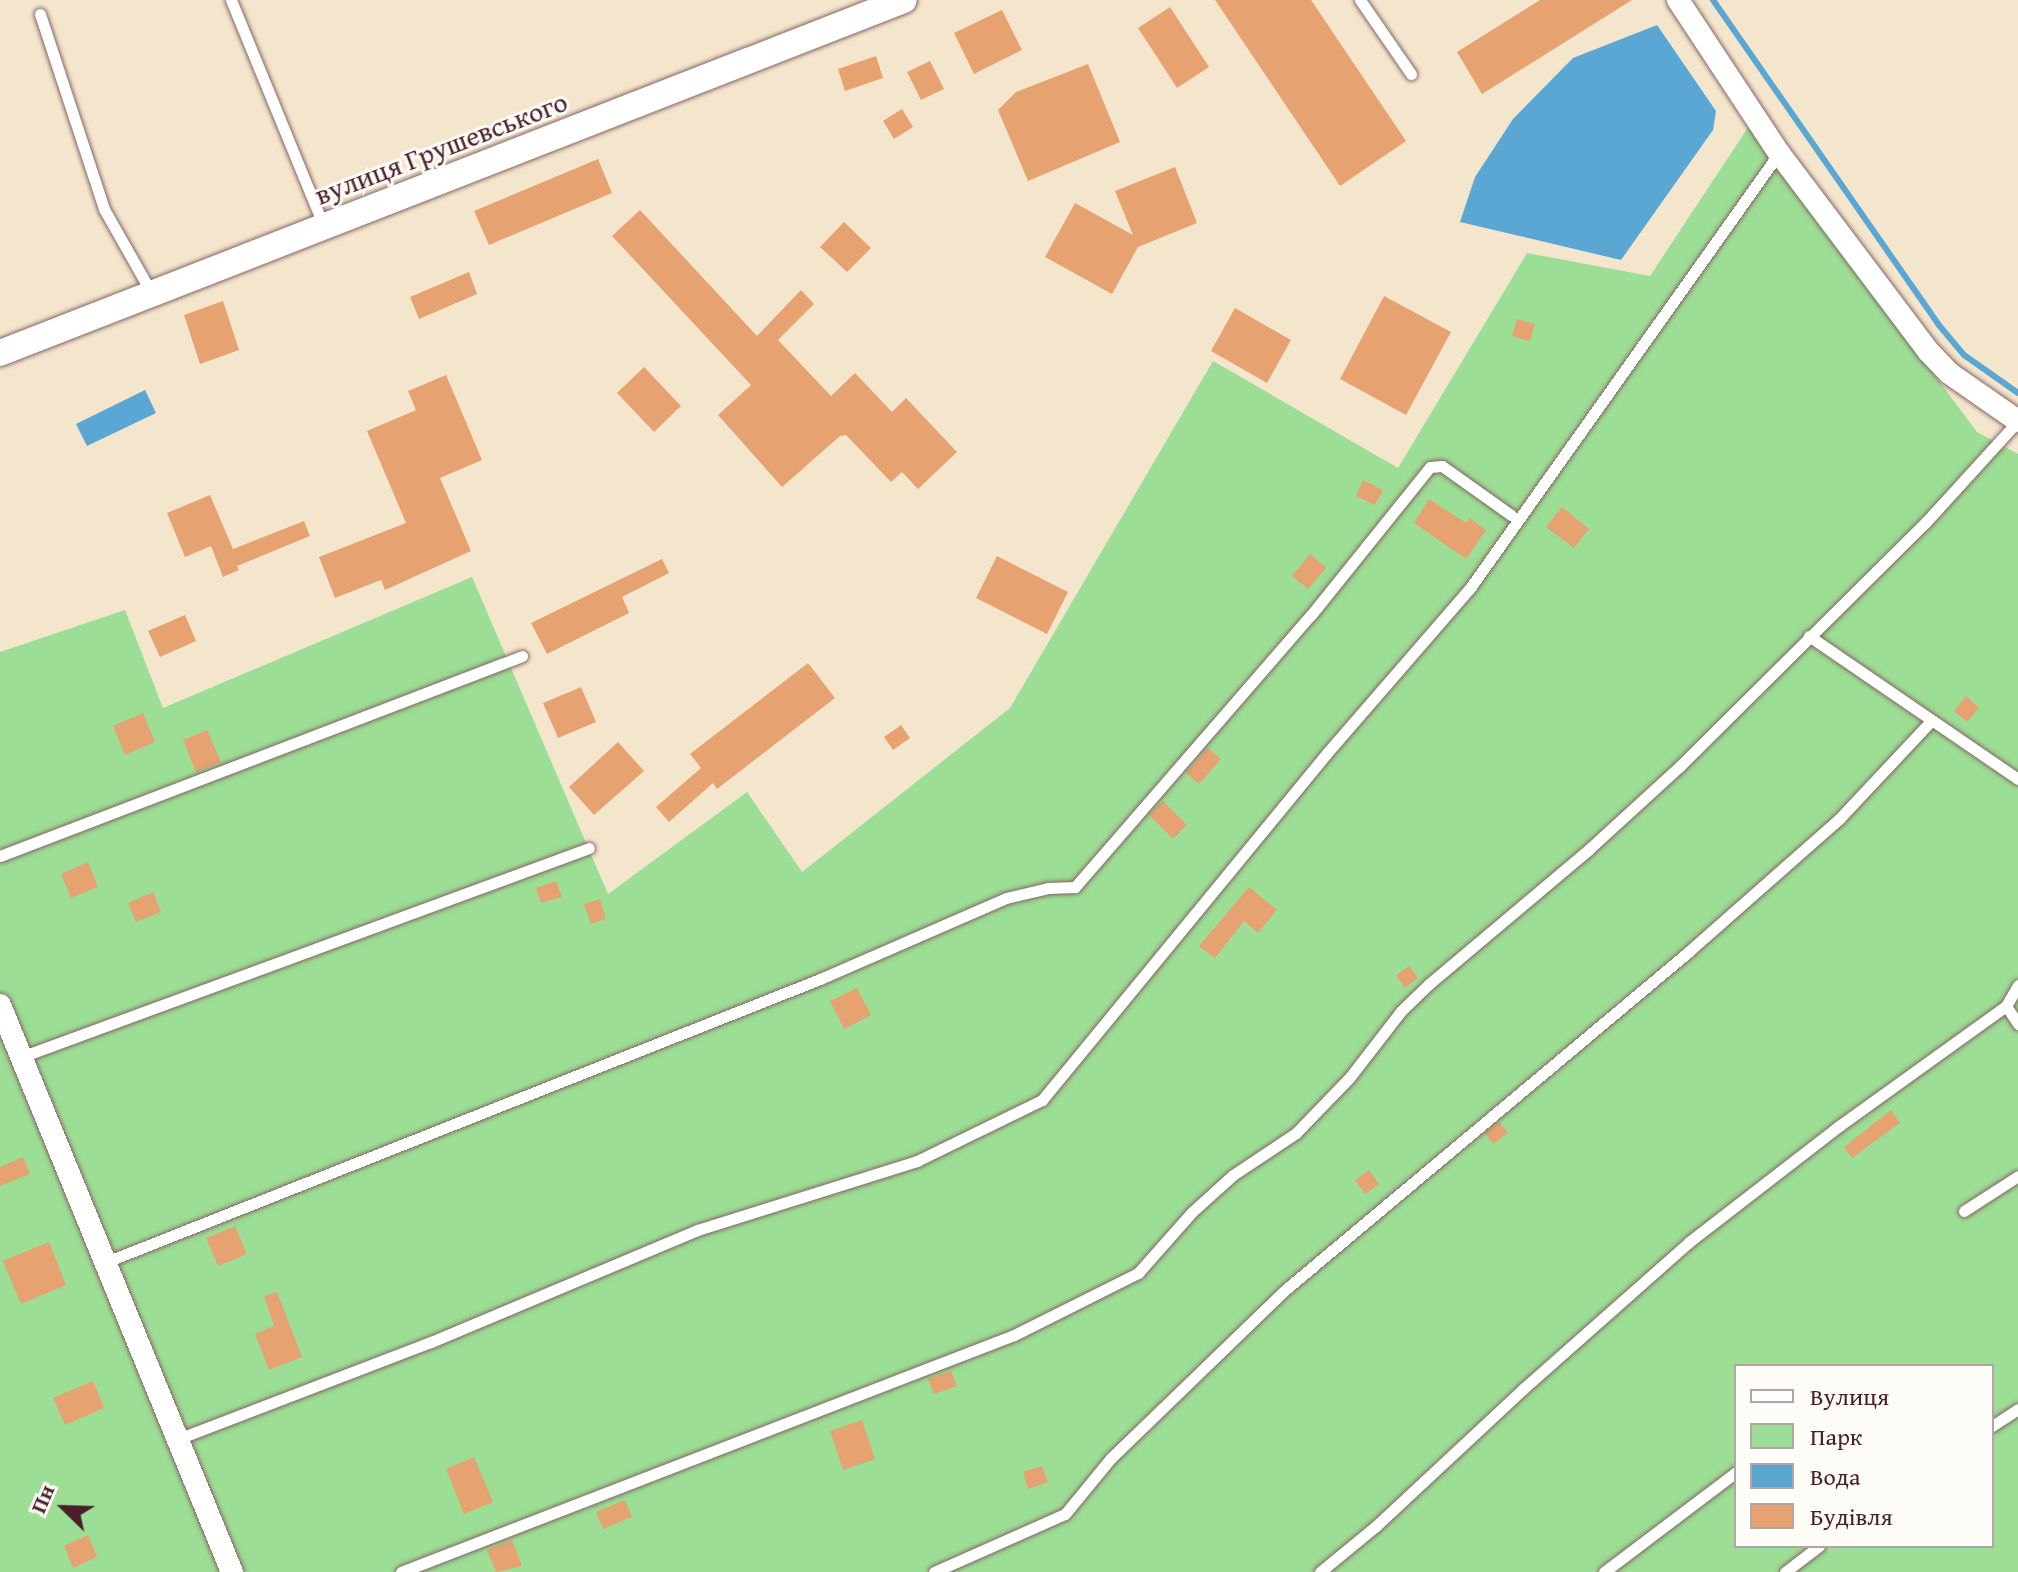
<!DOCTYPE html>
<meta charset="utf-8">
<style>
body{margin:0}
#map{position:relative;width:2018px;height:1572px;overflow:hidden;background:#f4e6cd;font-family:"Gentium Book Plus",serif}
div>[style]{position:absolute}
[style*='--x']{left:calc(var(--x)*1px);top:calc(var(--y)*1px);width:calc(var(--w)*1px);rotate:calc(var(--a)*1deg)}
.green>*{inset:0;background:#9cde95}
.water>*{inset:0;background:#5aa7d3}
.stream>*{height:6px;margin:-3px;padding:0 3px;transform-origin:3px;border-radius:3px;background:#5aa7d3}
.building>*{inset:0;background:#e7a272}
.roads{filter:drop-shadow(0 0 2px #866564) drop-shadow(0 0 2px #866564)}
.service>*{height:11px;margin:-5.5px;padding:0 5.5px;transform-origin:5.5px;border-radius:5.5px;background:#fff}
.minor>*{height:22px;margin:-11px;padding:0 11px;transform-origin:11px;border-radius:11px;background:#fff}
.tertiary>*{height:26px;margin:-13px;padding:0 13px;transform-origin:13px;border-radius:13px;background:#fff}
span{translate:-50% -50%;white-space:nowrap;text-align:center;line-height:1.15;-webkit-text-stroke:6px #fdfcf7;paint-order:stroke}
.street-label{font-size:28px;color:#4a1f2b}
.legend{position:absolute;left:1734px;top:1364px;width:260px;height:184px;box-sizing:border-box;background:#fdfcf7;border:2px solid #b5a4a5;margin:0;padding:10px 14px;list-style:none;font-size:24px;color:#4a1f2b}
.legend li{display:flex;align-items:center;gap:16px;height:40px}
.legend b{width:40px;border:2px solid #b5a4a5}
.north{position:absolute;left:24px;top:1468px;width:80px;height:80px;-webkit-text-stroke:6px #fdfcf7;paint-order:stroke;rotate:293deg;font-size:22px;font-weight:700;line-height:32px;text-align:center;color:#4a1f2b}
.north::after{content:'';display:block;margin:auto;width:28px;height:36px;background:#4a1f2b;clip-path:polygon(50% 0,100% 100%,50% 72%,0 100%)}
</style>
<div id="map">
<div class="green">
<div style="clip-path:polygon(evenodd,1749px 126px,1977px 432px,2018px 454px,2018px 1572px,0 1572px,0 652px,125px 610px,163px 708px,472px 577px,608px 894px,747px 792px,802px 872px,1010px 708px,1213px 361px,1398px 468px,1527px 253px,1650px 276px,1749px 126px,1736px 1366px,1992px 1366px,1992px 1546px,1736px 1546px,1736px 1366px)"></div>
</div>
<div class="water">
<div style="clip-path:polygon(1657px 25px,1716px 111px,1713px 130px,1621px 260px,1460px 222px,1475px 177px,1513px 119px,1573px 58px)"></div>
<div style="clip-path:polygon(145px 390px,156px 413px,87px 446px,76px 424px)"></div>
</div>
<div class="stream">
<div style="--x:1713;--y:0;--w:394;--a:55.2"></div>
<div style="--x:1938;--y:324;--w:40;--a:50"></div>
<div style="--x:1964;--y:355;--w:66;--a:35.1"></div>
</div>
<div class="building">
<div style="clip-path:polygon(1215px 0,1311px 0,1406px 141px,1340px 186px)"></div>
<div style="clip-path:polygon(1540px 0,1632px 0,1482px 94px,1457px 52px)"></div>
<div style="clip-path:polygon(1170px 7px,1209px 67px,1177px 88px,1138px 28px)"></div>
<div style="clip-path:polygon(1002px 10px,1022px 50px,974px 74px,954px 33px)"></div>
<div style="clip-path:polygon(876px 56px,883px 78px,845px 91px,838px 69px)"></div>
<div style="clip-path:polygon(930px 61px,944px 89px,921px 100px,907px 72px)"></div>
<div style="clip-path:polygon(1088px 64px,1120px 142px,1028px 181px,998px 110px,1016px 92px)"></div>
<div style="clip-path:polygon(902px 109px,913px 127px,894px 139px,883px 121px)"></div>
<div style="clip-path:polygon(598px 159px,612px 193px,489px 245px,474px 211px)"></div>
<div style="clip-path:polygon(1175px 167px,1197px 223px,1138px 247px,1112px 294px,1045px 257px,1075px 203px,1133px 235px,1115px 191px)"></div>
<div style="clip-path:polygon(640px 210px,757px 336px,801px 290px,814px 304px,778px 340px,831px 396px,855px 373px,892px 412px,906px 398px,957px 452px,918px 489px,902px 472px,891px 482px,846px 435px,840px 436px,782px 487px,718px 415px,751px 385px,612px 236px)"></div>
<div style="clip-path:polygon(844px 222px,871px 248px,847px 272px,820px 247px)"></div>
<div style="clip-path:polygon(469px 272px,477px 294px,419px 319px,410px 297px)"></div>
<div style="clip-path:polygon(1384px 296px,1451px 332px,1406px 415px,1340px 379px)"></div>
<div style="clip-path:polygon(223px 301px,239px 350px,200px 364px,184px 315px)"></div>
<div style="clip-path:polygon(1235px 308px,1291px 340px,1267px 383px,1211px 351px)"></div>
<div style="clip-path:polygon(1517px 319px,1535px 324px,1530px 341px,1512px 336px)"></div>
<div style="clip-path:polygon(644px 367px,681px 406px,654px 432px,617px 393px)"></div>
<div style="clip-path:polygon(446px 375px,482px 460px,440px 478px,471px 551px,385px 590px,381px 580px,335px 598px,319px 557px,406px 523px,367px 431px,416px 410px,408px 391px)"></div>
<div style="clip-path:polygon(1363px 480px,1383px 490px,1375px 505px,1356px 496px)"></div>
<div style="clip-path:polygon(210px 495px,233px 549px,304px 521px,310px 536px,237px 566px,239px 570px,223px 577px,211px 546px,185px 557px,167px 513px)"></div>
<div style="clip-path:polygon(1429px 499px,1466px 523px,1469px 518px,1486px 530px,1466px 559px,1414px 523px)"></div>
<div style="clip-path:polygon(1562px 507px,1589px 529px,1574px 548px,1546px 527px)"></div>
<div style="clip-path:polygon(1310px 554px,1326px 568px,1308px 589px,1292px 576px)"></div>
<div style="clip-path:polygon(997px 556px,1068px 592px,1047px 634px,976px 598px)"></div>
<div style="clip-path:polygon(662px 559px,669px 573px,622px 597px,629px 613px,547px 654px,531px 623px)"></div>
<div style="clip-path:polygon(185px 615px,196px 641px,160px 657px,148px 631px)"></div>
<div style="clip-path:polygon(808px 663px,835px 698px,717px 789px,713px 783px,669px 822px,656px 807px,701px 768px,690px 754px)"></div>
<div style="clip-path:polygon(581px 687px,596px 722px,558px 738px,543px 703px)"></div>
<div style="clip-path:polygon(1966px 696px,1979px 708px,1967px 722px,1954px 711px)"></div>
<div style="clip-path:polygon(143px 713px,155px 742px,125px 755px,113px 726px)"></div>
<div style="clip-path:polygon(901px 725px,910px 738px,893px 750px,884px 737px)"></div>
<div style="clip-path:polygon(207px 730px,221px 762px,196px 772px,183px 740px)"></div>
<div style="clip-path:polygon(618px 742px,644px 771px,594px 815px,569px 787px)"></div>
<div style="clip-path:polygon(1208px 748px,1221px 759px,1199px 784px,1186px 773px)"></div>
<div style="clip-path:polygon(1163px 801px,1187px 825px,1173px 839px,1149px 815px)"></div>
<div style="clip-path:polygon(88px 862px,98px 887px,71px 898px,61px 874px)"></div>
<div style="clip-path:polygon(556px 881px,562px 897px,541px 903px,536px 888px)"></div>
<div style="clip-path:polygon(1249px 887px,1277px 910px,1258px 933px,1244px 921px,1215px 958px,1199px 946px)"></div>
<div style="clip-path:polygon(153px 892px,161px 912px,136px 922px,128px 903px)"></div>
<div style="clip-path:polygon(600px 899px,606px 919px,591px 924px,584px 904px)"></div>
<div style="clip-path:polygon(1409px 966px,1418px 978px,1405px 988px,1396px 975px)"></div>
<div style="clip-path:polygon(857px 988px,871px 1015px,844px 1029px,830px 1001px)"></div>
<div style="clip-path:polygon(1891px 1110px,1900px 1123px,1852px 1158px,1844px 1147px)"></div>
<div style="clip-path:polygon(1499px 1122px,1508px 1133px,1493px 1144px,1485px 1133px)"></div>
<div style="clip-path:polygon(23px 1157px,30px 1174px,0 1186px,0 1167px)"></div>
<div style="clip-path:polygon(1369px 1170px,1379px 1184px,1365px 1194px,1355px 1180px)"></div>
<div style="clip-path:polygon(235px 1226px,247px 1254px,218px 1266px,206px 1238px)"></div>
<div style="clip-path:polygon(49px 1242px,66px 1285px,21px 1304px,3px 1261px)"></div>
<div style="clip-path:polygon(277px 1292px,302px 1357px,269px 1370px,255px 1334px,274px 1326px,264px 1296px)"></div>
<div style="clip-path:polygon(951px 1371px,957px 1386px,934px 1394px,928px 1379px)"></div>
<div style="clip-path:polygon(93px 1381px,104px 1408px,65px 1425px,53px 1398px)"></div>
<div style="clip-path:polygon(862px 1420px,875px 1459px,843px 1470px,830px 1431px)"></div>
<div style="clip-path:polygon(474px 1457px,493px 1502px,464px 1514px,446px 1469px)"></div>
<div style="clip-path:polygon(1042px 1466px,1048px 1482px,1028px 1489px,1023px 1472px)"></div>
<div style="clip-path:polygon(625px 1500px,632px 1517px,603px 1529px,596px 1512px)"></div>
<div style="clip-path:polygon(88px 1535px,97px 1557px,73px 1568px,64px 1546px)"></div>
<div style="clip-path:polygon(512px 1540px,522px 1566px,496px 1572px,487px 1550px)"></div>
</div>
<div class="roads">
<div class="service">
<div style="--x:231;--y:0;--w:245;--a:67.7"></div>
<div style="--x:1360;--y:0;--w:90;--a:55.4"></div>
<div style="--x:40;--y:14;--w:205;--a:71.8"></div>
<div style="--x:104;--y:209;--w:98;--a:60.5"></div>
<div style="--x:1809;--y:636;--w:253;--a:34.4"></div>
<div style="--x:0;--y:856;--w:559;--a:-20.96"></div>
<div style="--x:2006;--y:1006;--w:24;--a:-60"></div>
<div style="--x:21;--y:1057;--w:605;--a:-20.2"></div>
<div style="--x:1964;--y:1211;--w:64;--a:-32.9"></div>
<div style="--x:106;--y:1262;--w:768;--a:-21.62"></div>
<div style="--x:820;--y:979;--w:203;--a:-23.5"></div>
<div style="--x:1006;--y:898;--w:43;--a:-13.4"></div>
<div style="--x:1048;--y:888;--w:27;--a:-2"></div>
<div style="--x:1075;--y:887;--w:360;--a:-49.1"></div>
<div style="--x:1311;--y:615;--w:190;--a:-51.2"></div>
<div style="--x:1430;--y:467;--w:12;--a:-5"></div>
<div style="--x:1442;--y:466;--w:85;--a:35.4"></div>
<div style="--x:1992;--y:1426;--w:31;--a:-33"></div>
<div style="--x:178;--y:1439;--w:271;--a:-21"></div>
<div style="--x:431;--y:1342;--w:289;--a:-22.8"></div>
<div style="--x:697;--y:1230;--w:231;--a:-17.4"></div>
<div style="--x:917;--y:1161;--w:139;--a:-26"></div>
<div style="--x:1042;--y:1100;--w:449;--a:-50.6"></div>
<div style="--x:1327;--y:753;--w:218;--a:-49.1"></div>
<div style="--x:1470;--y:588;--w:534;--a:-54.61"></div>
<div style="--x:401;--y:1572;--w:657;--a:-21.14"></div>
<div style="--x:1014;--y:1335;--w:139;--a:-26.6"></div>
<div style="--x:1138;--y:1273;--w:81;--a:-48.5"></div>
<div style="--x:1192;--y:1212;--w:55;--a:-42.1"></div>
<div style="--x:1233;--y:1175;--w:76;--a:-33.7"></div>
<div style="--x:1296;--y:1133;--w:78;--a:-46"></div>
<div style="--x:1350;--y:1077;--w:83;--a:-52.3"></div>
<div style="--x:1401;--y:1011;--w:39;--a:-44"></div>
<div style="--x:1429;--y:984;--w:208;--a:-40.1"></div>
<div style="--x:1588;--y:850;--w:125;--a:-42.4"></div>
<div style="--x:1680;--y:766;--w:346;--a:-44.8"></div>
<div style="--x:1926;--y:522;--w:137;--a:-47.7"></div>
<div style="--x:934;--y:1572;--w:143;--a:-23.9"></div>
<div style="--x:1065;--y:1514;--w:72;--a:-50.6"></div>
<div style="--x:1111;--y:1458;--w:242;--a:-44"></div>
<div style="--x:1285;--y:1290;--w:525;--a:-39.97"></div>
<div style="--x:1687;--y:953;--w:203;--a:-41.4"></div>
<div style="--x:1839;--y:819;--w:134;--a:-46.8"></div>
<div style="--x:1320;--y:1572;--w:72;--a:-39.4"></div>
<div style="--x:1376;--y:1526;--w:201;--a:-43"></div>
<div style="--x:1523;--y:1389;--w:222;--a:-41.5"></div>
<div style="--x:1689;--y:1242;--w:190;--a:-37.7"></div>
<div style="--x:1839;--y:1126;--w:206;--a:-35.7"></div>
<div style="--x:2006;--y:1006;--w:22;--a:56"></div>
<div style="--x:1604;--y:1572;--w:166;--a:-37.1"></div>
<div style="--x:1785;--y:1572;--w:43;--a:-37.4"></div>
</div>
<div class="minor">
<div style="--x:1678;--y:0;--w:183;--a:56.6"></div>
<div style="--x:1779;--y:153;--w:248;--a:53"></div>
<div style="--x:1928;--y:351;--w:30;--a:46"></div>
<div style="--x:1949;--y:373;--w:84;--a:34.8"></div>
<div style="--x:0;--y:1005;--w:613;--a:67.75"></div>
</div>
<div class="tertiary">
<div style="--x:0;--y:353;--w:970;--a:-21.33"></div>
</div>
</div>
<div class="street-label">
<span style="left:441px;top:148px;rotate:-21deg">вулиця Грушевського</span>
</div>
<ul class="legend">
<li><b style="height:10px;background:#fff"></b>Вулиця</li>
<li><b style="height:22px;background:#9cde95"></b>Парк</li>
<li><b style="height:22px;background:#5aa7d3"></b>Вода</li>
<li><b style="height:22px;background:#e7a272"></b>Будівля</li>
</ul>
<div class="north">Пн</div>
</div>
